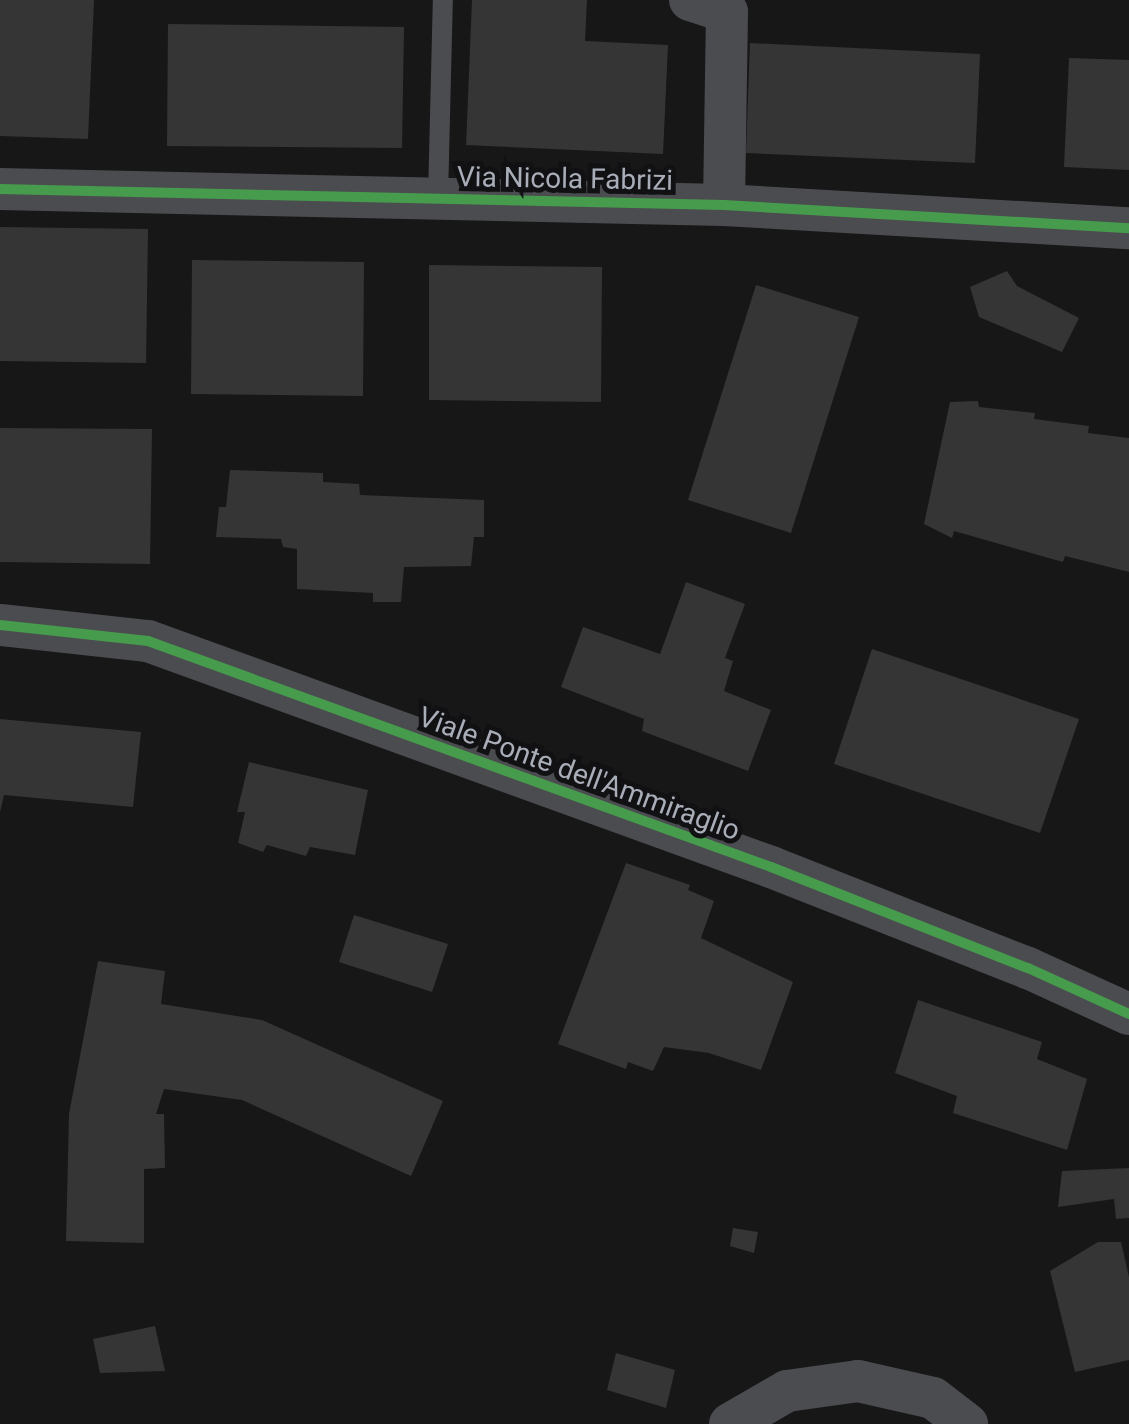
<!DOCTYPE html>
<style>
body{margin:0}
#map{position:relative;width:1129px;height:1424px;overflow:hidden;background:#171717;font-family:Roboto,sans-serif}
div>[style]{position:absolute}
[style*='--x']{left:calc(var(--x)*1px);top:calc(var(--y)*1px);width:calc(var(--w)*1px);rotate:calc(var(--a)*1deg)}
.building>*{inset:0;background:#353536}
.service>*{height:20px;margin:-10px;padding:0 10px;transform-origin:10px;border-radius:10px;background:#4b4c50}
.minor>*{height:42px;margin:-21px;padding:0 21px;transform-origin:21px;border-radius:21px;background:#4b4c50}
.cycleway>*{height:10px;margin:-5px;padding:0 5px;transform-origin:5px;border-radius:5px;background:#469c4c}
span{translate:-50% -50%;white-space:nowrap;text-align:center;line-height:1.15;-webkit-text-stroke:10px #111113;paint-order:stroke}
.street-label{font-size:28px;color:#a8adb8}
</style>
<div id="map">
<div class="building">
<div style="clip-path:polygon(0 0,94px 0,88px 139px,0 136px)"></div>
<div style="clip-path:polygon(472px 0,587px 0,585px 41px,668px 45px,663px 154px,466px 145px)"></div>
<div style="clip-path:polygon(168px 24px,404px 27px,402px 148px,167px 146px)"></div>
<div style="clip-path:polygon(750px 43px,980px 54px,975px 163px,746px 153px)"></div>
<div style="clip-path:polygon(1069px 58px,1129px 60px,1129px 170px,1064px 167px)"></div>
<div style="clip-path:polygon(0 227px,148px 229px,146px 363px,0 361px)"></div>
<div style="clip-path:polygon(192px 260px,364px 262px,363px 396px,191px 394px)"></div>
<div style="clip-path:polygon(429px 265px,602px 267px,601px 402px,429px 400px)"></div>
<div style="clip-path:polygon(1007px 271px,1017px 286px,1079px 318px,1062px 352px,979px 317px,970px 287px)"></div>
<div style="clip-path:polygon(756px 285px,859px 317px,791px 533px,688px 500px)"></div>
<div style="clip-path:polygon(978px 401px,979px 407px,1035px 413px,1034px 419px,1089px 426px,1088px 433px,1129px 438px,1129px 572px,1065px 556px,1063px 562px,954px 531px,952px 538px,924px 524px,950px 402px)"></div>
<div style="clip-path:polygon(0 428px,152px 429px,150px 564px,0 562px)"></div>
<div style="clip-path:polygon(230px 470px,323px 473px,323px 482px,359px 484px,360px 495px,484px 500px,484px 537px,474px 537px,471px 566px,404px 567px,401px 602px,373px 602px,373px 593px,297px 589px,297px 549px,283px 547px,281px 539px,216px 537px,219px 507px,226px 507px)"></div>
<div style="clip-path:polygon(686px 582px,745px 604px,725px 658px,733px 661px,724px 691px,771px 710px,748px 771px,642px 731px,644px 719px,561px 687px,583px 627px,660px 654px)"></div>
<div style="clip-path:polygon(872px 649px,1079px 719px,1040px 833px,834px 764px)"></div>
<div style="clip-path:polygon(0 719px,141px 732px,133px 807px,4px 795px,0 812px)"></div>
<div style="clip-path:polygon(249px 762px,368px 790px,355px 855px,310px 847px,306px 856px,267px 845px,263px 852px,238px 843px,245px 812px,237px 812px)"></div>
<div style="clip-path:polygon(626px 863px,690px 885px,688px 890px,714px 901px,701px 938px,793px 982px,761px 1070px,709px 1053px,664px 1047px,653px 1071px,628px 1062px,626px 1069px,558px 1044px)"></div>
<div style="clip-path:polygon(354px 915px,448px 944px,432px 992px,339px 962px)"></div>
<div style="clip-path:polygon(98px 961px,165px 971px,161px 1004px,262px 1020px,443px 1101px,411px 1176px,242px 1100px,164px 1089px,156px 1114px,164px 1114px,165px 1168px,144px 1169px,144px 1243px,66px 1241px,69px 1114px)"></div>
<div style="clip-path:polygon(918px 1000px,1042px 1042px,1037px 1059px,1087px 1079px,1067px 1150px,953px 1113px,957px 1096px,895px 1073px)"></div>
<div style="clip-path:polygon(1129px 1168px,1129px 1218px,1116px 1219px,1114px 1199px,1058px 1207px,1062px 1171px)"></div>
<div style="clip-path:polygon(733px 1228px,758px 1232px,754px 1253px,730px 1246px)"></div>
<div style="clip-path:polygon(1098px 1242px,1121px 1242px,1129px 1277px,1129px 1360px,1075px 1372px,1050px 1271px)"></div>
<div style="clip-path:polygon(155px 1326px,165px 1371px,100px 1373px,93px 1339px)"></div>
<div style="clip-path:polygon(616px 1353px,675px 1370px,666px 1408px,607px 1390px)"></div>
</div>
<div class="service">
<div style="--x:438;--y:198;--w:198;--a:-88.6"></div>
</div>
<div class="minor">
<div style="--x:690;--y:0;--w:39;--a:18"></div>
<div style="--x:727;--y:12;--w:193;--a:90.9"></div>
<div style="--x:0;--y:189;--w:724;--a:1.27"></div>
<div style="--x:724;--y:205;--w:406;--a:3.3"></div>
<div style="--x:0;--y:625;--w:149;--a:6.2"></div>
<div style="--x:148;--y:641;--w:663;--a:19.94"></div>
<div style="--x:771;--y:867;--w:276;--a:21.5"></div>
<div style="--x:1028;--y:968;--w:111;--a:24.5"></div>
<div style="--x:730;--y:1424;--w:66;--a:-30.1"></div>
<div style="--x:787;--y:1391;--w:72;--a:-8"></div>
<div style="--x:858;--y:1381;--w:77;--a:12.8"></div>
<div style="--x:933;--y:1398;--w:43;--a:37.4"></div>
</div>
<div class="cycleway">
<div style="--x:0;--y:189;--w:724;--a:1.27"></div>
<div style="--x:724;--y:205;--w:406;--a:3.3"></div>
<div style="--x:0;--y:625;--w:149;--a:6.2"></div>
<div style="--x:148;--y:641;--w:663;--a:19.94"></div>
<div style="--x:771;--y:867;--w:276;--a:21.5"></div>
<div style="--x:1028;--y:968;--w:111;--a:24.5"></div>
</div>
<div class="street-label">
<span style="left:565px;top:179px;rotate:1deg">Via Nicola Fabrizi</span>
<span style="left:579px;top:774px;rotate:20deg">Viale Ponte dell'Ammiraglio</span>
</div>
</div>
